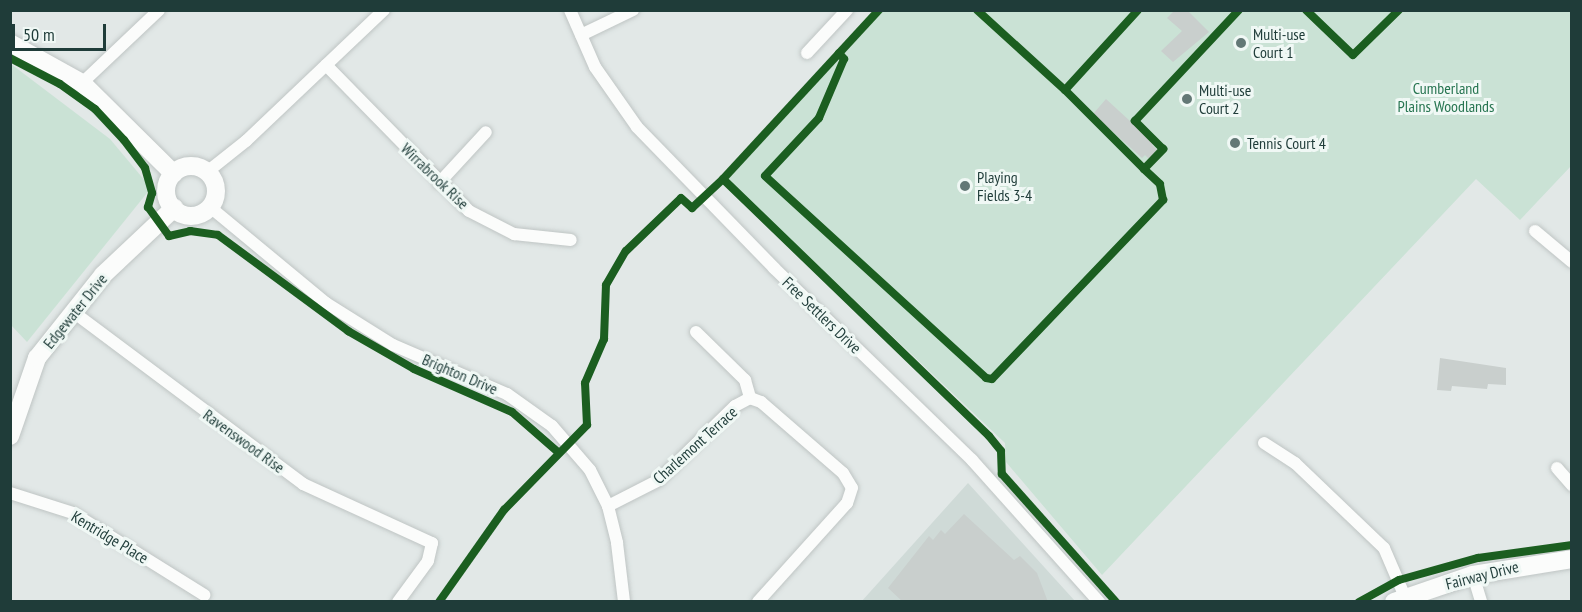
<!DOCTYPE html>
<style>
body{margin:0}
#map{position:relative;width:1582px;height:612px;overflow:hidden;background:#e2e8e7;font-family:"PT Sans Narrow",sans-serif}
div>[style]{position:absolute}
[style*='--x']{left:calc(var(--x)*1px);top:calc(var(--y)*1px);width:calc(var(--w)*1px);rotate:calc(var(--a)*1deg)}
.built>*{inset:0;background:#cfdad7}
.green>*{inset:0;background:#cae2d5}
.building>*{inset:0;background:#c9cfcd}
.roads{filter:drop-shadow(0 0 2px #bfc5c4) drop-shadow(0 0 2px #bfc5c4)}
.street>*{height:12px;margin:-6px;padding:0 6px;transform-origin:6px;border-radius:6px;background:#fbfcfb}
.secondary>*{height:18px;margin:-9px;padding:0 9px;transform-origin:9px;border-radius:9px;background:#fbfcfb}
.secondary>.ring{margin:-9px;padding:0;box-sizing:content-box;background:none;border:18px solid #fbfcfb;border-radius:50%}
.cycleway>*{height:8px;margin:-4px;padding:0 4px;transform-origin:4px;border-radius:4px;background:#1b5e20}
.dots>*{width:16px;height:16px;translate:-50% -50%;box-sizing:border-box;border:3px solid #f0f8f5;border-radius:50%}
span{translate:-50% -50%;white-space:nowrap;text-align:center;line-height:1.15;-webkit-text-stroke:6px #f0f8f5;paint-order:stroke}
.poi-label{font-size:16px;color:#1f3c39}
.left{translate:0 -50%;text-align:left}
.park-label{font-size:16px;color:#277551}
.street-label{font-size:16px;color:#1f3c39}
.frame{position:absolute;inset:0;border:12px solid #1f3c39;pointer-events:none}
.scale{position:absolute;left:12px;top:24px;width:94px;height:27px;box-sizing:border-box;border:3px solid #1f3c39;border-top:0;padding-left:8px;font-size:18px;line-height:21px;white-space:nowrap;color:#1f3c39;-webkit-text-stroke:4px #f0f8f5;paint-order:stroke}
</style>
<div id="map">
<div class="built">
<div style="clip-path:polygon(968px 483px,1075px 601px,861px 602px)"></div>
</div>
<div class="green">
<div style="clip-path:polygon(881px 11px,1571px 11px,1571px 166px,1520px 220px,1476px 179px,1102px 575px,1006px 462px,1005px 443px,726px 178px)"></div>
<div style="clip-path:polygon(11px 64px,110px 139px,151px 188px,27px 342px,11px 325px)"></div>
</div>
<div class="building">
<div style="clip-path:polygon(1175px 10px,1187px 10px,1209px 32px,1173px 62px,1161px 51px,1182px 31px,1167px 18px)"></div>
<div style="clip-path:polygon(1106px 99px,1154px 143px,1152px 145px,1157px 150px,1149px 159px,1145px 155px,1142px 158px,1093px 114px)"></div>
<div style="clip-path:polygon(1440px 358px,1506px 368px,1506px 385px,1488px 384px,1487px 389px,1452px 386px,1451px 391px,1437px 390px)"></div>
<div style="clip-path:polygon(964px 514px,1014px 560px,1020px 556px,1037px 573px,1048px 602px,903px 602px,888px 588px,929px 536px,933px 540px,941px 530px,945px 534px)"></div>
</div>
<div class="roads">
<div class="street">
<div style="--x:570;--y:10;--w:62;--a:66.3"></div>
<div style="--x:595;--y:67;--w:73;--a:55"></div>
<div style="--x:637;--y:127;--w:197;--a:45.8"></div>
<div style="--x:774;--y:268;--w:276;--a:44.1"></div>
<div style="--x:972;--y:460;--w:191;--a:48.2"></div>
<div style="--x:581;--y:35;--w:58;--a:-25.7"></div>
<div style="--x:807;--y:53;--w:59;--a:-47.1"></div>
<div style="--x:326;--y:65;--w:204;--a:45.6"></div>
<div style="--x:469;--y:211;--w:51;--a:27.1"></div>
<div style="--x:514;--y:234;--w:57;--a:6"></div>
<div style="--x:82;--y:83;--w:106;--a:-43.5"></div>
<div style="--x:207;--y:172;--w:50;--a:-38.5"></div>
<div style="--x:246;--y:141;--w:190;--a:-43.5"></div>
<div style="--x:439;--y:183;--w:69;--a:-47.3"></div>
<div style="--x:210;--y:207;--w:151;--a:39.6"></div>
<div style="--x:326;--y:303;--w:79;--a:32.1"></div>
<div style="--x:393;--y:345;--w:124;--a:23.3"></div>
<div style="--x:507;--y:394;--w:55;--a:35.4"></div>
<div style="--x:552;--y:426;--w:58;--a:49.2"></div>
<div style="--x:590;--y:470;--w:40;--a:63.4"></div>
<div style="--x:608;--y:506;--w:38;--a:76"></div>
<div style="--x:617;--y:543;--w:59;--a:83.2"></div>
<div style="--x:1535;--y:231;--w:48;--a:40"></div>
<div style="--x:72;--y:311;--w:289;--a:36.8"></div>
<div style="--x:303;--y:484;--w:142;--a:24.6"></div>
<div style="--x:432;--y:543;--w:18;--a:103"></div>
<div style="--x:428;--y:561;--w:51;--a:126.2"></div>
<div style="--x:696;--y:332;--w:69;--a:44.4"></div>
<div style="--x:745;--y:380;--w:19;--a:74"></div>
<div style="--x:1264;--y:443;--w:37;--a:33"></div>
<div style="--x:1295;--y:463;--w:123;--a:43.7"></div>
<div style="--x:1384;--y:548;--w:53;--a:66.8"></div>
<div style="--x:1557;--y:468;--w:23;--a:49"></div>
<div style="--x:10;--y:493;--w:66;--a:17.6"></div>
<div style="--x:73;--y:513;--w:155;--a:32"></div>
<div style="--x:608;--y:506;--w:57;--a:-27"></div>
<div style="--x:659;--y:480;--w:106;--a:-44.2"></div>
<div style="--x:735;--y:406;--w:17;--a:-28"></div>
<div style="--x:750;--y:398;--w:12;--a:20"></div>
<div style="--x:761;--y:402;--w:108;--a:40.9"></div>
<div style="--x:843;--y:473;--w:17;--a:59"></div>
<div style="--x:852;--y:488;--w:16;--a:108"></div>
<div style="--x:847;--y:503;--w:133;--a:132"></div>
<div style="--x:1473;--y:575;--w:28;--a:73"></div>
</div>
<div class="secondary">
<div style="--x:10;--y:43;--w:82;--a:29.1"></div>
<div style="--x:82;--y:83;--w:129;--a:44.7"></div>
<div class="ring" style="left:166px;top:166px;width:32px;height:32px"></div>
<div style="--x:10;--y:436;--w:83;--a:-70.9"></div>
<div style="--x:37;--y:358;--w:106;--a:-51.5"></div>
<div style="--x:103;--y:275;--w:98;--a:-43.3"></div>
<div style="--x:1394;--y:602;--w:83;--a:-18.9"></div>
<div style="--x:1473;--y:575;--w:100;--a:-9.2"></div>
</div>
</div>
<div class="cycleway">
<div style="--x:977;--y:10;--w:119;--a:42.3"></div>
<div style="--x:1065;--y:90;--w:108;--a:-47.6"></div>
<div style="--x:1306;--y:10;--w:65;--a:43.8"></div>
<div style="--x:1353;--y:55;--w:64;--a:-44.4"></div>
<div style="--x:839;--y:53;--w:8;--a:50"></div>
<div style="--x:844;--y:59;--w:64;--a:113"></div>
<div style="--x:819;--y:118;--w:79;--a:133"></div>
<div style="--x:765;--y:176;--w:299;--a:42.4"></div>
<div style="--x:986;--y:378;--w:6;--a:9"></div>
<div style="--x:992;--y:379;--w:248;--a:-46.3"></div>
<div style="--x:1163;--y:200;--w:16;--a:-101"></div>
<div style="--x:1160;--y:184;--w:22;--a:-137"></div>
<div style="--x:1144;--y:169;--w:28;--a:-46"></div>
<div style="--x:1163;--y:149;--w:40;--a:-135"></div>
<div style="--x:1135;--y:121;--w:152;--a:-46.9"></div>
<div style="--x:10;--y:58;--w:56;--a:27.5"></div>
<div style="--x:60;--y:84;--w:43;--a:35.5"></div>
<div style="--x:95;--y:109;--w:42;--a:46.9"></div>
<div style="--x:124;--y:140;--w:35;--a:53"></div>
<div style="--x:145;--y:168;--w:26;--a:74"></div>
<div style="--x:152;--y:193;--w:15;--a:106"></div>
<div style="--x:148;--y:207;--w:36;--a:54"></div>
<div style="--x:169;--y:236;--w:22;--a:-13"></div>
<div style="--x:190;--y:231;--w:28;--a:8"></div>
<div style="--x:218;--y:235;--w:162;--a:36.4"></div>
<div style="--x:348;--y:331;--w:76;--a:29.9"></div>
<div style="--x:414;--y:369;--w:107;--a:23.7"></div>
<div style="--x:512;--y:412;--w:62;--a:41.1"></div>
<div style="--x:1065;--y:90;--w:112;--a:45"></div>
<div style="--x:723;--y:179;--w:370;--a:44"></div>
<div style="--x:989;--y:436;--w:19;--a:51"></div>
<div style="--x:1001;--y:451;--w:23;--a:88"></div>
<div style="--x:1002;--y:474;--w:171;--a:48.3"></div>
<div style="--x:439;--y:602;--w:113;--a:-54.8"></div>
<div style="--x:504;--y:510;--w:119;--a:-45.7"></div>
<div style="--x:587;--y:425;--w:42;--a:-92.7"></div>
<div style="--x:585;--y:383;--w:48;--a:-66.6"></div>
<div style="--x:604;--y:339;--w:54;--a:-87.9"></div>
<div style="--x:606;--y:285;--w:39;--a:-60"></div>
<div style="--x:626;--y:251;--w:76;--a:-43.9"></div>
<div style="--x:681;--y:198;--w:15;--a:42"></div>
<div style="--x:692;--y:208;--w:42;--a:-43.1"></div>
<div style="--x:723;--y:179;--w:230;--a:-47.3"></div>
<div style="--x:1359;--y:602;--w:46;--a:-28.8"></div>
<div style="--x:1399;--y:580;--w:82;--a:-15.6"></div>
<div style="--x:1478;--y:558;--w:95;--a:-7.9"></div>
</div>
<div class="dots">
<div style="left:1241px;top:43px;background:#637876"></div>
<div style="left:1187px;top:99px;background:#637876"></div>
<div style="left:1235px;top:143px;background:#637876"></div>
<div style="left:965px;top:186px;background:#637876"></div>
</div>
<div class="poi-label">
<span class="left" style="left:1253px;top:43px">Multi-use<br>Court 1</span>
<span class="left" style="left:1199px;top:99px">Multi-use<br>Court 2</span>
<span class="left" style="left:1247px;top:143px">Tennis Court 4</span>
<span class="left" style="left:977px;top:186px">Playing<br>Fields 3-4</span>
</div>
<div class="park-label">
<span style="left:1446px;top:97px">Cumberland<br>Plains Woodlands</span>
</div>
<div class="street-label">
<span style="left:435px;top:176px;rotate:44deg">Wirrabrook Rise</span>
<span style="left:75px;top:311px;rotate:-51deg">Edgewater Drive</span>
<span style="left:822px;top:315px;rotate:44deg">Free Settlers Drive</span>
<span style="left:460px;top:374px;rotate:23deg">Brighton Drive</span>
<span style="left:244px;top:441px;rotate:36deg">Ravenswood Rise</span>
<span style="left:695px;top:445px;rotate:-42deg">Charlemont Terrace</span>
<span style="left:110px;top:537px;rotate:31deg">Kentridge Place</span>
<span style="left:1482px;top:575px;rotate:-14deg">Fairway Drive</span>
</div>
<div class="frame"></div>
<div class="scale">50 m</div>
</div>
